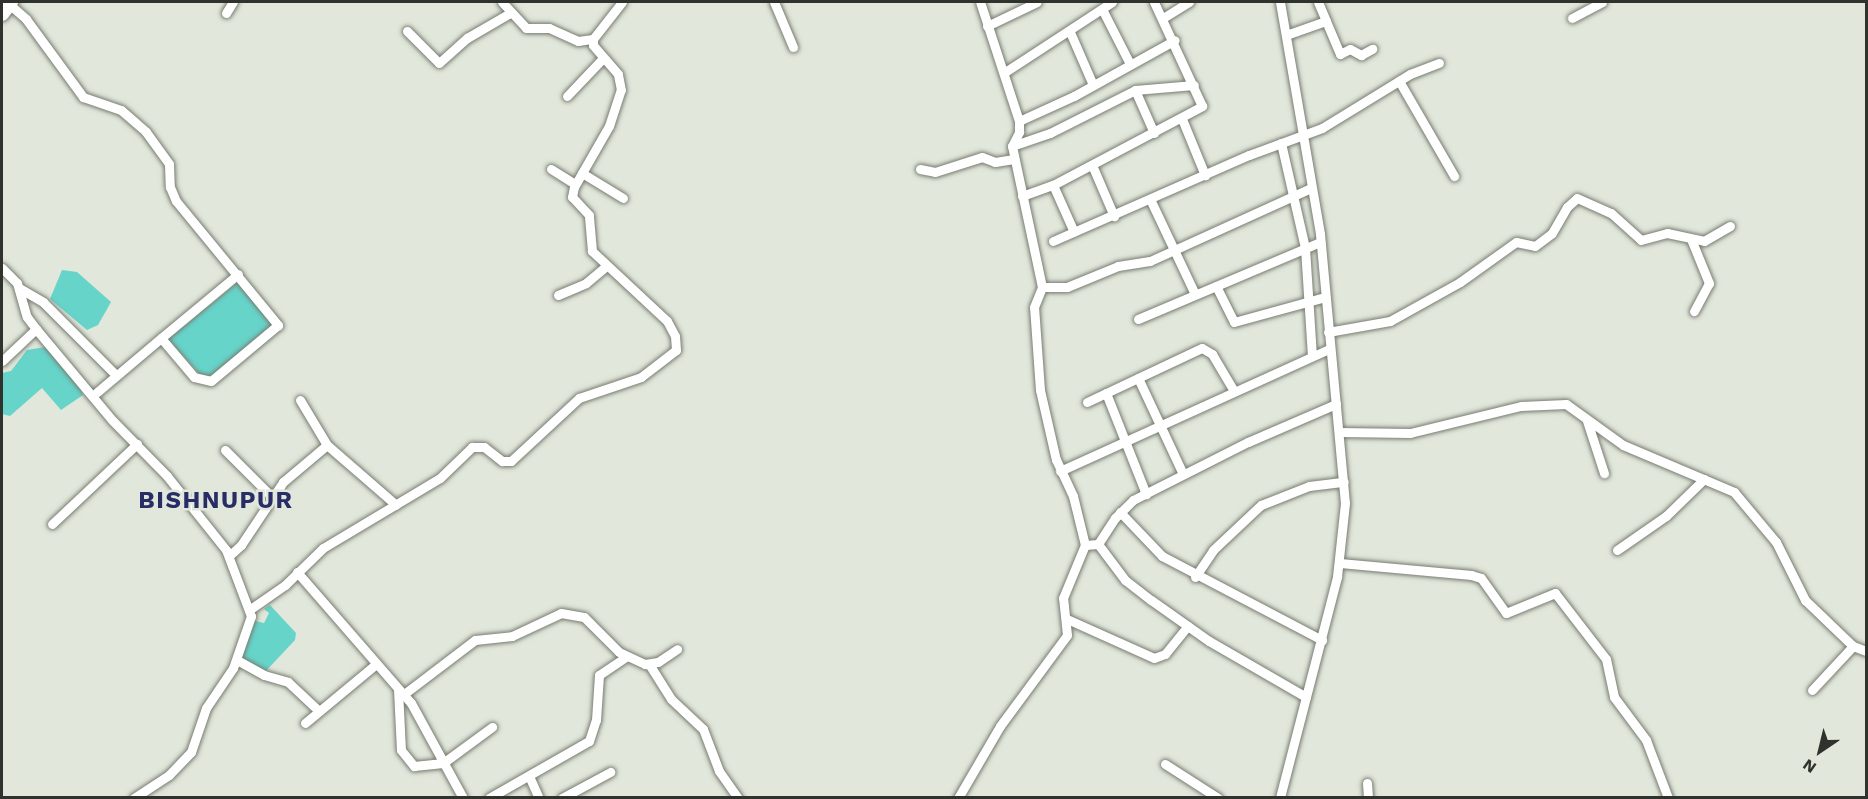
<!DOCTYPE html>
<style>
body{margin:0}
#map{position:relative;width:1868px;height:799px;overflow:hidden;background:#e1e7db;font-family:"Work Sans",sans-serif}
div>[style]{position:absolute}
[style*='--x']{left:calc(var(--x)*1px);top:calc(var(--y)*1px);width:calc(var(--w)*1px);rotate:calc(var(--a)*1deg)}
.water>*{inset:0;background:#67d4ca}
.roads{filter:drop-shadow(0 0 2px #777c71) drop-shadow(0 0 2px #777c71)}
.minor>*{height:9px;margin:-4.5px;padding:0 4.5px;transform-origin:4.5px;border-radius:4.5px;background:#fff}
.highway>*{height:14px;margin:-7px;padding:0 7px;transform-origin:7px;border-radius:7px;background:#fff}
span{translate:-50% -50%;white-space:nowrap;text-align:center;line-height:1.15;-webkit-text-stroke:5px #e1e7db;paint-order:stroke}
.district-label{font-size:24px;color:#282d66;font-weight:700;letter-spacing:1.5px}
.frame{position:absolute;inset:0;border:3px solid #2f322d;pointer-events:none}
.north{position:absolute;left:1790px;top:721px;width:60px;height:60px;-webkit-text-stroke:4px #e1e7db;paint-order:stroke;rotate:215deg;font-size:16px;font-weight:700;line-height:24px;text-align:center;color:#2f322d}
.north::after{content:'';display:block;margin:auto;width:21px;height:27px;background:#2f322d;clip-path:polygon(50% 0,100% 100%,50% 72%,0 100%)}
</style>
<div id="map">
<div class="water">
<div style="clip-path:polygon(62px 270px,77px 272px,111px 302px,98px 325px,87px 330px,50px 299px)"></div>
<div style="clip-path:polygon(237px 283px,276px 328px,224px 370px,204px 379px,168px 339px)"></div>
<div style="clip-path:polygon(45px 347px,76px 378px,83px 395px,61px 410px,42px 388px,10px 416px,2px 414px,2px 373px,11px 371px,27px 350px)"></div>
<div style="clip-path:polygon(270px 605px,296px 633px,295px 640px,265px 672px,241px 657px,255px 621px,264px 623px,269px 613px,264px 609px)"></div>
</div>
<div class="roads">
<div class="minor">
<div style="--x:502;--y:2;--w:35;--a:47"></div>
<div style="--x:526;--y:28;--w:23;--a:0"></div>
<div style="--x:549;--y:28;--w:32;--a:24"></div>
<div style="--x:578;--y:41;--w:15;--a:-8"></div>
<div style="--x:774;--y:2;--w:49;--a:67.1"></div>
<div style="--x:1280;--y:2;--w:235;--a:80.2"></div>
<div style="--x:1320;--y:234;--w:270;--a:84.7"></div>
<div style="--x:1345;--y:503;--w:74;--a:96.2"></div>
<div style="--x:1337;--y:577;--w:228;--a:104.5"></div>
<div style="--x:1318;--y:2;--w:21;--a:67"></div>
<div style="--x:9;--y:4;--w:23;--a:41"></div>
<div style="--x:26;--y:19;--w:97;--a:53.8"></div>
<div style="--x:83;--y:97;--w:40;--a:18.9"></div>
<div style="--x:121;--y:110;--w:33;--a:41"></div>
<div style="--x:146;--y:132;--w:39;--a:54"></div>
<div style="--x:169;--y:164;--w:23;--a:88"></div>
<div style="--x:170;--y:187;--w:15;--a:67"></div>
<div style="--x:176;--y:201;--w:161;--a:50.6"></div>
<div style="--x:278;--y:325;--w:87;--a:140.1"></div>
<div style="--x:211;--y:381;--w:17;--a:-167"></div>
<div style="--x:194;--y:377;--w:51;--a:-130.2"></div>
<div style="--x:161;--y:338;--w:84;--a:139.8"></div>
<div style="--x:1102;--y:9;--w:62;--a:63"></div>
<div style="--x:226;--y:13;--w:13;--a:-58"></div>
<div style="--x:1163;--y:18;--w:31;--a:-32"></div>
<div style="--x:1572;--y:18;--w:34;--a:-28"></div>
<div style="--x:987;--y:26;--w:55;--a:-25.6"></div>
<div style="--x:407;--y:31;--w:45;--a:45"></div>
<div style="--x:439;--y:63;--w:38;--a:-42"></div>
<div style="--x:467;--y:38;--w:50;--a:-30.2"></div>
<div style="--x:1070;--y:32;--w:58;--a:66.5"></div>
<div style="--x:1286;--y:35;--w:42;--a:-19.3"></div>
<div style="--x:1326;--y:21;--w:36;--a:67"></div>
<div style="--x:1340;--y:54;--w:11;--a:-27"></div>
<div style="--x:1350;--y:49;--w:13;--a:29"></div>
<div style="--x:1361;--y:55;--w:13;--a:-29"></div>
<div style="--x:1005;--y:72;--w:128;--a:-33.2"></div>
<div style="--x:1399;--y:81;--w:110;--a:59.9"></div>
<div style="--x:1135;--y:90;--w:47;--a:66.2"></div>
<div style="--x:567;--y:96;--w:52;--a:-46.5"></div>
<div style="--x:1182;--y:119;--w:61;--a:67.7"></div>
<div style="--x:1019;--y:121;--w:60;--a:-24.4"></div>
<div style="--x:1074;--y:96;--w:115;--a:-29"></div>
<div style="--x:1281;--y:143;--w:108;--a:77.1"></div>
<div style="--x:1305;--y:248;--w:108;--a:86.3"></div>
<div style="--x:1012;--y:146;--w:40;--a:-18.9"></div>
<div style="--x:1050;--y:133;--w:95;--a:-26.8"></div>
<div style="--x:1135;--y:90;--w:59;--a:-4.8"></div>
<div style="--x:1092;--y:165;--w:56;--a:66.7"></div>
<div style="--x:551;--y:169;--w:28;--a:32"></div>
<div style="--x:920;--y:169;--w:15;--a:11"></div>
<div style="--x:935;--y:172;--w:49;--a:-17.7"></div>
<div style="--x:982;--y:157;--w:14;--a:21"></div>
<div style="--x:995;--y:162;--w:19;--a:-9"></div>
<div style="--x:582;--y:173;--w:48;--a:31.4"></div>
<div style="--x:1053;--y:185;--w:51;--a:65.9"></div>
<div style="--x:1022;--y:196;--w:33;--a:-20"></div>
<div style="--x:1053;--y:185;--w:169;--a:-27.9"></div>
<div style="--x:1202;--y:106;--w:115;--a:-114.8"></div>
<div style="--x:1150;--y:199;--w:105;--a:64.7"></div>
<div style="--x:1691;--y:239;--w:48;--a:67.8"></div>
<div style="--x:1709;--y:283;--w:32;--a:118"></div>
<div style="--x:1053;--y:241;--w:214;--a:-23.7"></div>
<div style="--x:1249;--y:155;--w:78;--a:-20.3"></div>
<div style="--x:1322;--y:128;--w:103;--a:-31.5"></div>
<div style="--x:1410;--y:74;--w:31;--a:-21"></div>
<div style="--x:2;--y:268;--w:21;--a:45"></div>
<div style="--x:17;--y:283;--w:35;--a:74"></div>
<div style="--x:27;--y:317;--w:15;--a:53"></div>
<div style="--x:36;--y:329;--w:120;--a:50.1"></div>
<div style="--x:113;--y:421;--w:77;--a:45.5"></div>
<div style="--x:167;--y:476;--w:95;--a:51.4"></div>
<div style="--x:226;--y:550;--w:71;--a:69.3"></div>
<div style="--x:251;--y:616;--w:55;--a:109.1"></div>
<div style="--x:233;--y:668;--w:48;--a:124"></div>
<div style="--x:206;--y:708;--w:46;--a:108.8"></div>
<div style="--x:191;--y:752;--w:32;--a:134"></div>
<div style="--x:169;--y:775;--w:42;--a:146.7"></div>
<div style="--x:1216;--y:286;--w:40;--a:63.4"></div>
<div style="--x:1234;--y:322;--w:94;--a:-15.4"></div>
<div style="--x:1042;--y:287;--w:25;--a:0"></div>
<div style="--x:1067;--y:287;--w:55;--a:-22.4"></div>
<div style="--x:1118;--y:266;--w:32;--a:-9"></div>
<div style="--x:1150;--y:261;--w:177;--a:-24.4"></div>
<div style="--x:19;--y:288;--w:28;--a:30"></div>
<div style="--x:43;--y:302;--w:103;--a:45"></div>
<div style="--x:558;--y:295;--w:30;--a:-23"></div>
<div style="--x:586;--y:283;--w:26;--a:-40"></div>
<div style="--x:1138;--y:319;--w:198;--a:-22.9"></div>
<div style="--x:1328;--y:332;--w:63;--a:-10.1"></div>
<div style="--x:1390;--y:321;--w:80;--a:-29.1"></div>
<div style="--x:1460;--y:282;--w:69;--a:-35.5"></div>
<div style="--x:1516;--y:242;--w:19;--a:12"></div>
<div style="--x:1535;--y:246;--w:21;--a:-37"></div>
<div style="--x:1552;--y:233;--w:30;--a:-60"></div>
<div style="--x:1567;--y:207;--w:13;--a:-42"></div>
<div style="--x:1577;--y:198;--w:37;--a:24"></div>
<div style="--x:1611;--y:213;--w:40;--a:42"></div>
<div style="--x:1641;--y:240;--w:27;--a:-15"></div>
<div style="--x:1667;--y:233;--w:38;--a:12"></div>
<div style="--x:1704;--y:241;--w:30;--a:-30"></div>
<div style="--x:161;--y:338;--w:100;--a:-39.7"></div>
<div style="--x:2;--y:361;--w:47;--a:-43.3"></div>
<div style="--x:1138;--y:378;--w:106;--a:64.9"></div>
<div style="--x:1106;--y:393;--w:109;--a:68.4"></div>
<div style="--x:300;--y:400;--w:52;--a:59"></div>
<div style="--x:327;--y:445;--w:91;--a:41"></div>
<div style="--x:1087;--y:402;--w:127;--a:-25.2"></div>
<div style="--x:1202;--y:348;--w:12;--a:31"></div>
<div style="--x:1212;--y:354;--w:43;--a:59.3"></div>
<div style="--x:1587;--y:421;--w:55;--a:71.9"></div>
<div style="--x:1339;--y:432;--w:71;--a:0.8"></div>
<div style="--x:1410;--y:433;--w:114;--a:-13.7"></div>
<div style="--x:1521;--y:406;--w:45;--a:-2.5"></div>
<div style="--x:1566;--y:404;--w:70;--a:35.7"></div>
<div style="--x:1623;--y:445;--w:121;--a:22.9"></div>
<div style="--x:1734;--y:492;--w:65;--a:50"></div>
<div style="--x:1776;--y:542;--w:65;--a:63.4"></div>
<div style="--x:1805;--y:600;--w:66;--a:43.8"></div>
<div style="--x:1853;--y:646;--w:14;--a:21"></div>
<div style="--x:225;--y:450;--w:66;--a:45"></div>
<div style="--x:1060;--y:471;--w:295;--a:-24.4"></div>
<div style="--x:1120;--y:512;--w:61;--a:46.3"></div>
<div style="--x:1162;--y:556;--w:181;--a:27.7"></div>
<div style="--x:52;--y:524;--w:117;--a:-43.3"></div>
<div style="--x:1098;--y:544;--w:45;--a:53.1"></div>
<div style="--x:1125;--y:580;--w:33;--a:38"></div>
<div style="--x:1151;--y:600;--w:71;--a:35.3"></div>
<div style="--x:1209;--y:641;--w:112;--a:30"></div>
<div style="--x:1085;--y:545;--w:13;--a:-4"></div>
<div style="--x:1098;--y:544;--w:31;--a:-57"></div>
<div style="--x:1115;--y:518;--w:25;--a:-45"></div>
<div style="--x:1133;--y:500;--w:129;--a:-26.8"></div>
<div style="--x:1248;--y:442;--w:96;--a:-23.4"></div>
<div style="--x:1617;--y:550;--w:60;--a:-34.8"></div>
<div style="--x:1666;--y:516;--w:53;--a:-44.2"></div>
<div style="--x:230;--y:555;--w:15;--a:-42"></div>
<div style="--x:241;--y:545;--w:76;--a:-56.3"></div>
<div style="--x:283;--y:482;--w:57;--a:-40.1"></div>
<div style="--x:1340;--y:563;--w:132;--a:5.2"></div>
<div style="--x:1471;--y:575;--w:10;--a:17"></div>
<div style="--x:1481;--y:578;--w:43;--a:54.5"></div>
<div style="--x:1506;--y:613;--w:53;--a:-22.2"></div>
<div style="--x:1555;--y:593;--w:83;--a:52.3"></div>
<div style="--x:1606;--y:659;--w:39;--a:78"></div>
<div style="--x:1614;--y:697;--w:54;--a:53.3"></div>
<div style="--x:1646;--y:740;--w:62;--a:69.2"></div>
<div style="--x:297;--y:572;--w:174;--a:49"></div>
<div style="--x:411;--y:703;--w:108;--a:61.3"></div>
<div style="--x:1195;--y:577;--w:32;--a:-56"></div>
<div style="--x:1213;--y:550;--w:66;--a:-43.2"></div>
<div style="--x:1261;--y:505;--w:52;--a:-21.6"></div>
<div style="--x:1309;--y:486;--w:35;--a:-7"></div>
<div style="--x:249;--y:610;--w:44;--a:-34.8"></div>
<div style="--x:285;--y:585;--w:53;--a:-44.2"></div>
<div style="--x:323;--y:548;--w:136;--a:-30.9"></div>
<div style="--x:440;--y:478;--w:45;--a:-44.1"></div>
<div style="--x:472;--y:447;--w:12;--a:0"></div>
<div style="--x:484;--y:447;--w:23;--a:38"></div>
<div style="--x:502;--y:461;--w:9;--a:0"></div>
<div style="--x:511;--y:461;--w:93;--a:-42.8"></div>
<div style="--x:579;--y:398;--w:65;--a:-18.7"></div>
<div style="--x:641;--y:377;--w:44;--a:-37.6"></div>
<div style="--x:676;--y:350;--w:14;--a:-94"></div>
<div style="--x:675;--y:336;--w:17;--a:-118"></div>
<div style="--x:667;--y:321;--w:103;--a:-137"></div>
<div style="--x:592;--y:251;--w:36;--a:-95"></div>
<div style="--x:589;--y:215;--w:25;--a:-133"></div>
<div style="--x:572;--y:197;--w:10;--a:-79"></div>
<div style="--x:574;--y:187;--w:70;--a:-60.2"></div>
<div style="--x:609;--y:126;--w:38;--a:-72"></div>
<div style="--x:621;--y:90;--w:16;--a:-101"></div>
<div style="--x:618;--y:74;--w:38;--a:-131"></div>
<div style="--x:593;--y:45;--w:6;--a:-90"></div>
<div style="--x:593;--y:39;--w:47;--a:-51.9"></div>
<div style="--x:1067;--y:619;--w:95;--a:24.1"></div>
<div style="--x:1154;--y:658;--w:12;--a:-20"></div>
<div style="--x:1165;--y:654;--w:36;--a:-51"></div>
<div style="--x:237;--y:660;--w:31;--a:29"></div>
<div style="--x:264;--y:675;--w:25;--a:16"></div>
<div style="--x:288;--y:682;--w:42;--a:43.1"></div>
<div style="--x:649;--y:664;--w:41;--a:57.8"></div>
<div style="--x:671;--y:699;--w:44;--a:43.2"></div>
<div style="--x:703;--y:729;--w:45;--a:69.1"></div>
<div style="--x:719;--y:771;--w:33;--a:55"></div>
<div style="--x:398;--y:689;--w:61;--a:87.2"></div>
<div style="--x:401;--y:750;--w:21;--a:51"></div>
<div style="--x:414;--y:766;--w:29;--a:-6"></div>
<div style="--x:443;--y:763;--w:61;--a:-36.3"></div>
<div style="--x:1812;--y:690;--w:60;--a:-47"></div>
<div style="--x:404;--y:694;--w:89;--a:-37.3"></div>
<div style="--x:475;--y:640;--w:37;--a:-6"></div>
<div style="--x:512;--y:636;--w:54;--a:-25.1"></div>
<div style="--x:561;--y:613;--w:23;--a:10"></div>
<div style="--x:584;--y:617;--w:49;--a:45"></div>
<div style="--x:619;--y:652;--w:29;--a:25"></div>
<div style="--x:645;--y:664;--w:13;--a:-9"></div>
<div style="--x:658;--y:662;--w:23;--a:-34"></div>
<div style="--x:305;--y:723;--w:92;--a:-39.7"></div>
<div style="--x:1165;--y:764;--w:63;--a:32.7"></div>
<div style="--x:529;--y:776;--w:24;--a:66"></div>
<div style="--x:1367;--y:783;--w:15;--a:86"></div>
<div style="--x:489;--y:798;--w:115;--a:-29.7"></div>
<div style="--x:589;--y:741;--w:22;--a:-72"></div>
<div style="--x:596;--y:720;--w:45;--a:-86.2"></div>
<div style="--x:599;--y:675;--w:32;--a:-34"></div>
<div style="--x:562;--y:798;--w:55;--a:-28.4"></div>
<div style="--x:958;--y:798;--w:83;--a:-59.7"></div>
<div style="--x:1000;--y:726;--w:113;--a:-53.6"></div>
<div style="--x:1067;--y:635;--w:37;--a:-96"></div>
<div style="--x:1063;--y:598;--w:57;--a:-67.5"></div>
<div style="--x:1085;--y:545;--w:50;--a:-103.8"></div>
<div style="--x:1073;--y:496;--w:40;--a:-115"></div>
<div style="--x:1056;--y:460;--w:72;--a:-102.9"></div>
<div style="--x:1040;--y:390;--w:83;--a:-94.1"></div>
<div style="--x:1034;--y:307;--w:22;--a:-68"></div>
<div style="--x:1042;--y:287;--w:144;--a:-102"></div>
<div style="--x:1012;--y:146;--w:16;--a:-63"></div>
<div style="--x:1019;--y:132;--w:11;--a:-90"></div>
<div style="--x:1019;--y:121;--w:125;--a:-108.1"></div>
</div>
<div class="highway">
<div style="--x:2;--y:14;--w:15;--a:-53"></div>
</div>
</div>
<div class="district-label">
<span style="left:216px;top:501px">BISHNUPUR</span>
</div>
<div class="frame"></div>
<div class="north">N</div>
</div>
